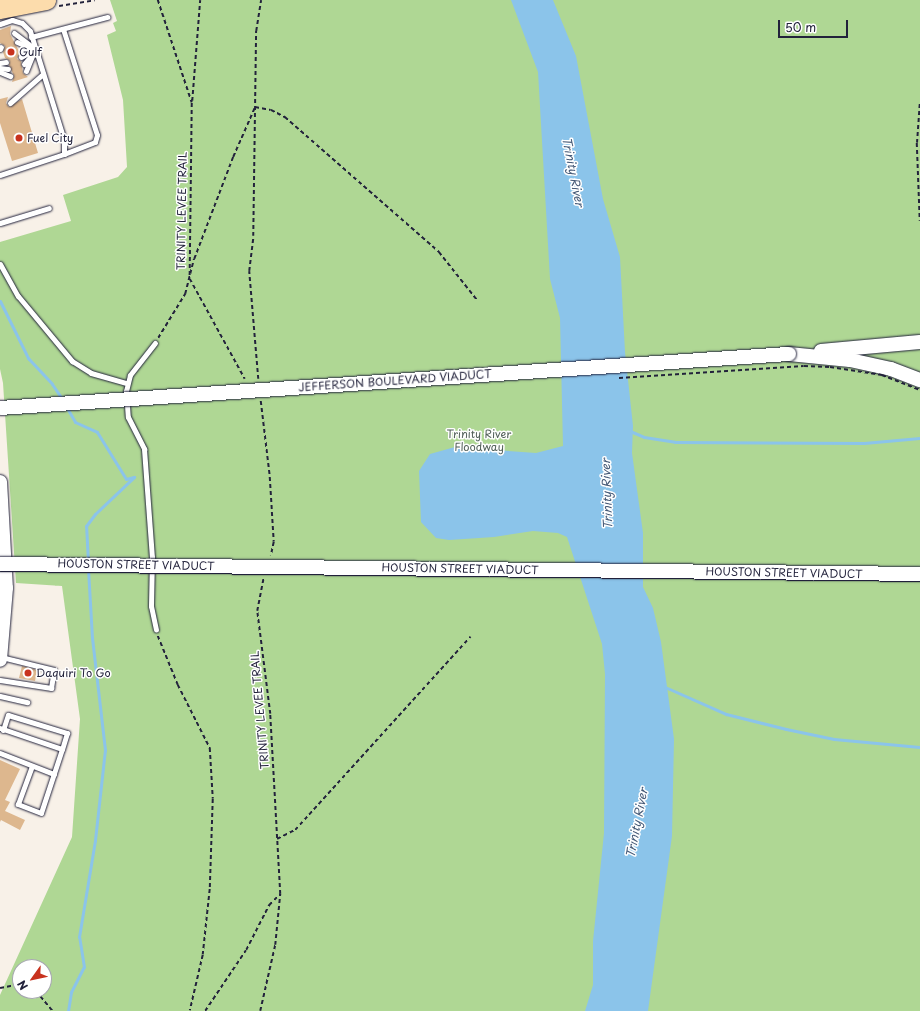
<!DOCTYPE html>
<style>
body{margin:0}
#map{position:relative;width:920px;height:1011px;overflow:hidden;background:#f8f1e8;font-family:"Playpen Sans",sans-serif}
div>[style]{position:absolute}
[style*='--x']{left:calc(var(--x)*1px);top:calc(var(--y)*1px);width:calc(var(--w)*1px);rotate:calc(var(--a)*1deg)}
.green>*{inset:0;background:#afd794}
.water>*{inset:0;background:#8bc4ea}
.stream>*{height:3px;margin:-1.5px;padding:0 1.5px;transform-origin:1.5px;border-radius:1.5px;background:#8bc4ea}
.building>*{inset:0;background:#ddb78e}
.path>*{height:1.5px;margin-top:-0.75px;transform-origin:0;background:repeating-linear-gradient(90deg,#22223b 0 4px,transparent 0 7px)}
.roads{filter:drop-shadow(0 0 1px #22223b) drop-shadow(0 0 1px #22223b)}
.service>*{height:5px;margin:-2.5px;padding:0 2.5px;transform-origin:2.5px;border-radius:2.5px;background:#fff}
.secondary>*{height:14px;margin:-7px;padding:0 7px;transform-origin:7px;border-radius:7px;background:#fff}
.motorway>*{height:19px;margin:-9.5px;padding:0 9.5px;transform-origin:9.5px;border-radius:9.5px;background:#fcdcac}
.tram>*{height:1px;margin:-0.5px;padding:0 0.5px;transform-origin:0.5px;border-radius:0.5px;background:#22223b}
.path-bridge>*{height:1.5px;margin-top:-0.75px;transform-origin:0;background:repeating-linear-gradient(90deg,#22223b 0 4px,transparent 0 7px)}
.bridges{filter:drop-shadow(0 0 1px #22223b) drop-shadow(0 0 1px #22223b)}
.secondary-bridge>*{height:14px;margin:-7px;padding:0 7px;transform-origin:7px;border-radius:7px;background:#fff}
.dots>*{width:11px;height:11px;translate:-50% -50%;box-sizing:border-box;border:2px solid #fff;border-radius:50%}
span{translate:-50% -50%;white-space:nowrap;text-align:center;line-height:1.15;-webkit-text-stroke:3px #fff;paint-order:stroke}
.poi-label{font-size:11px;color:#22223b}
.left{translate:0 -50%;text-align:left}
.street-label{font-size:11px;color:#22223b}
.park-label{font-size:11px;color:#53615a}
.water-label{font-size:12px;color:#475b78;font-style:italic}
.north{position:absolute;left:12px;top:959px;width:40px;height:40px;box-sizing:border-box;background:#fff;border:1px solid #a7a7b1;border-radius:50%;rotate:237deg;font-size:11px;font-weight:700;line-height:16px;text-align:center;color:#22223b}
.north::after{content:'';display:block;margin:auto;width:14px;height:18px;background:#c8321e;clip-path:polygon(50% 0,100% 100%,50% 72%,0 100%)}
.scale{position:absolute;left:778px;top:20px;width:70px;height:18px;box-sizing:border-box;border:2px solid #22223b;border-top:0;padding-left:5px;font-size:12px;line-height:14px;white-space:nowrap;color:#22223b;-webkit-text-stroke:3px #fff;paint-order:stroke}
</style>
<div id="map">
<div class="green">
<div style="clip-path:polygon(evenodd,110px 0,920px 0,920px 1011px,0 1011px,0 995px,72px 837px,80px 719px,62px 586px,16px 583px,3px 383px,0 369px,0 242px,71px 221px,63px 195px,118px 177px,127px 167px,123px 100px,107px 35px,116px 31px,113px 23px,117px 21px,110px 0,20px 967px,44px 967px,44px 991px,20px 991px,20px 967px)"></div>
</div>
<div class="water">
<div style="clip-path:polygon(511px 0,553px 0,576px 56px,603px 199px,620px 257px,625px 352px,633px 426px,632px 453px,643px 533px,643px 587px,653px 608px,661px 642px,674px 739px,672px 836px,648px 1011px,585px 1011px,593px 985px,593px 941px,604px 833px,605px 674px,602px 644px,567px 537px,558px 533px,533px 531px,494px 537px,449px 540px,436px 538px,421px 522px,419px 471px,430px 454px,455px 447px,536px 453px,563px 446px,560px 318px,550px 279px,538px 72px)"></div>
</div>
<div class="stream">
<div style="--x:0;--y:301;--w:64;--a:63.8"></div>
<div style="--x:28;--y:358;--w:35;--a:47"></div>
<div style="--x:52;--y:384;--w:18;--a:56"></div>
<div style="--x:67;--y:408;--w:16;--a:60"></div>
<div style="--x:75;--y:422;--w:24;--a:24"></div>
<div style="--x:97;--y:432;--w:55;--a:58.3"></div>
<div style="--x:126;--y:479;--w:8;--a:-14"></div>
<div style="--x:630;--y:431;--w:15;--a:23"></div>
<div style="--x:644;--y:437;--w:31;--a:9"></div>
<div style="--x:675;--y:442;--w:189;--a:0.3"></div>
<div style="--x:864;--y:443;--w:56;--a:-5.1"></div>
<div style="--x:88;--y:562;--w:36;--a:-93"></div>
<div style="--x:86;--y:526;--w:15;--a:-53"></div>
<div style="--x:95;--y:514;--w:54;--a:-43.5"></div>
<div style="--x:665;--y:687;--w:67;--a:23.9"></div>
<div style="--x:726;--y:714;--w:62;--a:14"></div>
<div style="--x:786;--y:729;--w:49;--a:11.8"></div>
<div style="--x:834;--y:739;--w:86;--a:5.3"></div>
<div style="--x:68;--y:1011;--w:19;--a:-81"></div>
<div style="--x:71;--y:992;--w:28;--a:-63"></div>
<div style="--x:84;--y:967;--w:30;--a:-99"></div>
<div style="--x:79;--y:937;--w:98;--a:-80.6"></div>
<div style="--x:95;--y:840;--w:91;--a:-83.7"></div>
<div style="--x:105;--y:750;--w:113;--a:-96.6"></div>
<div style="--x:92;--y:638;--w:69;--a:-93.3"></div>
</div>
<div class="building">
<div style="clip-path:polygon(11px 26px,10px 34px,20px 53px,17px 59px,21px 61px,23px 73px,28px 77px,12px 82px,14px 76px,9px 65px,10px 61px,5px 58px,3px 52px,5px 46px,0 43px,0 30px)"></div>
<div style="clip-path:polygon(8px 97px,6px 103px,9px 107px,22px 99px,38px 153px,12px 161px,0 123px,0 99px)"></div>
<div style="clip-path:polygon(22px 666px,37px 670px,35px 681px,19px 678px)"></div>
<div style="clip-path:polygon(0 760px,20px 769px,5px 800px,10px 802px,5px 811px,25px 820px,20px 830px,1px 820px,0 822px)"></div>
</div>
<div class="path">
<div style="--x:158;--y:0;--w:108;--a:71.7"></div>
<div style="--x:192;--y:103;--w:173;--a:90.7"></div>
<div style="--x:59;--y:6;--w:36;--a:-9"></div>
<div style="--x:192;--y:101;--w:101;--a:-85.5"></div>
<div style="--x:920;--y:104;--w:39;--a:94"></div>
<div style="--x:917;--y:143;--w:78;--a:87.8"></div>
<div style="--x:190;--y:279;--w:114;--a:61.2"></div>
<div style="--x:158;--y:338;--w:52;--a:-58.5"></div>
<div style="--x:185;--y:294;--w:36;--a:-76"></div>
<div style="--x:194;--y:259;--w:109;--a:-69.1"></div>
<div style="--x:233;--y:157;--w:55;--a:-66.3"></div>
<div style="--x:255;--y:107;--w:16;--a:11"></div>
<div style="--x:271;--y:110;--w:16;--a:27"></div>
<div style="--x:285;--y:117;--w:205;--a:41.2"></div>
<div style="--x:439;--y:252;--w:61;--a:51.6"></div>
<div style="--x:258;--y:379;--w:108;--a:-94.8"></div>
<div style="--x:249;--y:271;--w:35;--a:-83"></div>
<div style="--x:253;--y:236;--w:205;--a:-89.2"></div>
<div style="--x:256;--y:31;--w:31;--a:-81"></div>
<div style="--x:261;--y:401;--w:77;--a:83.2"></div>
<div style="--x:270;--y:477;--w:65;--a:86.5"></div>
<div style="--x:274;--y:542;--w:14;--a:102"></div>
<div style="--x:158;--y:636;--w:53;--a:67.8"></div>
<div style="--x:178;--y:685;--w:71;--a:63.1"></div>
<div style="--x:210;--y:748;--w:51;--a:86.6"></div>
<div style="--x:213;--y:799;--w:90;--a:91.9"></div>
<div style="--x:210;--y:889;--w:66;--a:96.1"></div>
<div style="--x:203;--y:955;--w:57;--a:103.1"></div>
<div style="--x:277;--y:839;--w:20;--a:-27"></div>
<div style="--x:295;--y:830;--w:261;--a:-47.8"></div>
<div style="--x:0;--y:988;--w:20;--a:-11"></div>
<div style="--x:36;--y:991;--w:26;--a:50"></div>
<div style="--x:205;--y:1011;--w:73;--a:-56.1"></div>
<div style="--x:246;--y:950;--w:51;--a:-62.9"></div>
<div style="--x:269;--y:905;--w:16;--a:-45"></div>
<div style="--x:260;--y:1011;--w:68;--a:-77.2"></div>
<div style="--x:275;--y:945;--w:51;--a:-84.4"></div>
<div style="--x:280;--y:894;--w:180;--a:-93.2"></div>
<div style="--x:270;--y:714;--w:104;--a:-97.2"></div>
<div style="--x:257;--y:611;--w:33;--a:-79"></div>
</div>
<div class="roads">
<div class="service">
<div style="--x:0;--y:24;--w:13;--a:-18"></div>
<div style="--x:12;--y:20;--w:10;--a:17"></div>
<div style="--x:22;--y:23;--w:11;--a:45"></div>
<div style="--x:30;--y:31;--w:114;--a:72.7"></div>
<div style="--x:64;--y:140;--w:14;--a:90"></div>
<div style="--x:64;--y:154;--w:67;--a:161.8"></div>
<div style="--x:63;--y:29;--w:111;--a:72.2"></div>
<div style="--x:97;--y:135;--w:7;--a:106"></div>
<div style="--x:95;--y:142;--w:33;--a:159"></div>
<div style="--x:14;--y:33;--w:26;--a:37"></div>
<div style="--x:31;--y:37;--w:79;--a:-14.7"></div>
<div style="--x:17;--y:42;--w:13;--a:23"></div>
<div style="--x:0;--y:49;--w:2;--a:-63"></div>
<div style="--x:21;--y:57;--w:16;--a:-30"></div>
<div style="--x:0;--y:63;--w:6;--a:-9"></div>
<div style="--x:24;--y:64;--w:9;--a:-49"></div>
<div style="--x:0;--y:68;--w:8;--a:7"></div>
<div style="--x:26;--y:71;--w:24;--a:-68"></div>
<div style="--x:0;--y:72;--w:11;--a:22"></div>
<div style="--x:10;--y:103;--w:44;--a:-41.3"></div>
<div style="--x:0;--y:223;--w:51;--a:-17"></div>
<div style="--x:0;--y:264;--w:37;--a:61"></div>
<div style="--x:18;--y:296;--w:85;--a:50.3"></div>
<div style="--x:72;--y:361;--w:22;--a:32"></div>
<div style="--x:91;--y:373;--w:36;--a:16"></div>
<div style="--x:155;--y:343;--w:41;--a:128"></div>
<div style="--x:130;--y:375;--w:16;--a:104"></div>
<div style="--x:126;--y:391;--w:26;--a:86"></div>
<div style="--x:128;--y:417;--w:36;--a:63"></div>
<div style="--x:144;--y:449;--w:108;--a:85.8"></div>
<div style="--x:152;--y:557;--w:49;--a:91.2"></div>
<div style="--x:151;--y:606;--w:24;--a:78"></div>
<div style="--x:0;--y:680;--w:52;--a:8.9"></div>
<div style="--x:51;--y:688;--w:18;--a:-81"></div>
<div style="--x:54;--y:670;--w:55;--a:-166.2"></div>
<div style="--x:0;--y:696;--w:28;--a:13"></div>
<div style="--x:0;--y:728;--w:65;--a:18.7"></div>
<div style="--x:62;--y:749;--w:67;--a:108.2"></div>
<div style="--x:41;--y:813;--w:25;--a:-159"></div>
<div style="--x:18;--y:804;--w:40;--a:-69.8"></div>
<div style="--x:3;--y:730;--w:16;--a:-72"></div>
<div style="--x:8;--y:715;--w:62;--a:17"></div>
<div style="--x:67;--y:733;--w:17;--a:107"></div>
<div style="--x:0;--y:753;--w:58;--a:21.3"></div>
</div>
<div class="secondary">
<div style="--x:821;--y:351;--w:99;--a:-5.2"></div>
<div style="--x:789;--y:354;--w:61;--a:5.6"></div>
<div style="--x:850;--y:360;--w:42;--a:12.4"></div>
<div style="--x:891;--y:369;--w:31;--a:21"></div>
<div style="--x:0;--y:482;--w:106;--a:86.8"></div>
<div style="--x:6;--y:588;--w:72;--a:94.8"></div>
</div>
<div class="motorway">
<div style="--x:0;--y:9;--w:47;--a:-11.1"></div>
</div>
</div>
<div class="tram">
<div style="--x:0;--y:571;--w:920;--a:0.62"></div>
</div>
<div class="path-bridge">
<div style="--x:619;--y:378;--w:185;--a:-3.7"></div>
<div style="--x:804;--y:366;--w:26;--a:2"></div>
<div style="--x:830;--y:367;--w:53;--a:8.7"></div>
<div style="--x:882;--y:375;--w:41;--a:21.5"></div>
</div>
<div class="bridges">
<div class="secondary-bridge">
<div style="--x:0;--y:408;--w:791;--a:-3.92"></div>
<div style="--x:0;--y:564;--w:920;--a:0.62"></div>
</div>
</div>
<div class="dots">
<div style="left:11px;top:52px;background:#c8321e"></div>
<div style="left:19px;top:138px;background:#c8321e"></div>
<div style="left:28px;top:673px;background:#c8321e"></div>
</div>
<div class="poi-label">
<span class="left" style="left:19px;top:52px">Gulf</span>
<span class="left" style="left:27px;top:138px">Fuel City</span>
<span class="left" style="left:36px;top:673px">Daquiri To Go</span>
</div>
<div class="street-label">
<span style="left:182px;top:211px;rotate:-89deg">TRINITY LEVEE TRAIL</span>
<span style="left:395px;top:381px;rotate:-4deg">JEFFERSON BOULEVARD VIADUCT</span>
<span style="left:136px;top:565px;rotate:1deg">HOUSTON STREET VIADUCT</span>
<span style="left:460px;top:569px;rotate:1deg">HOUSTON STREET VIADUCT</span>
<span style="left:784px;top:573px;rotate:1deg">HOUSTON STREET VIADUCT</span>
<span style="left:260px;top:710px;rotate:-95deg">TRINITY LEVEE TRAIL</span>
</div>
<div class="park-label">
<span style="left:479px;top:441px">Trinity River<br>Floodway</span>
</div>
<div class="water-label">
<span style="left:573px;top:172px;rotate:79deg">Trinity River</span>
<span style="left:607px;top:494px;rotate:-92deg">Trinity River</span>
<span style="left:637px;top:823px;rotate:-79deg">Trinity River</span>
</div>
<div class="north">N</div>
<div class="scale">50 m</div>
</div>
